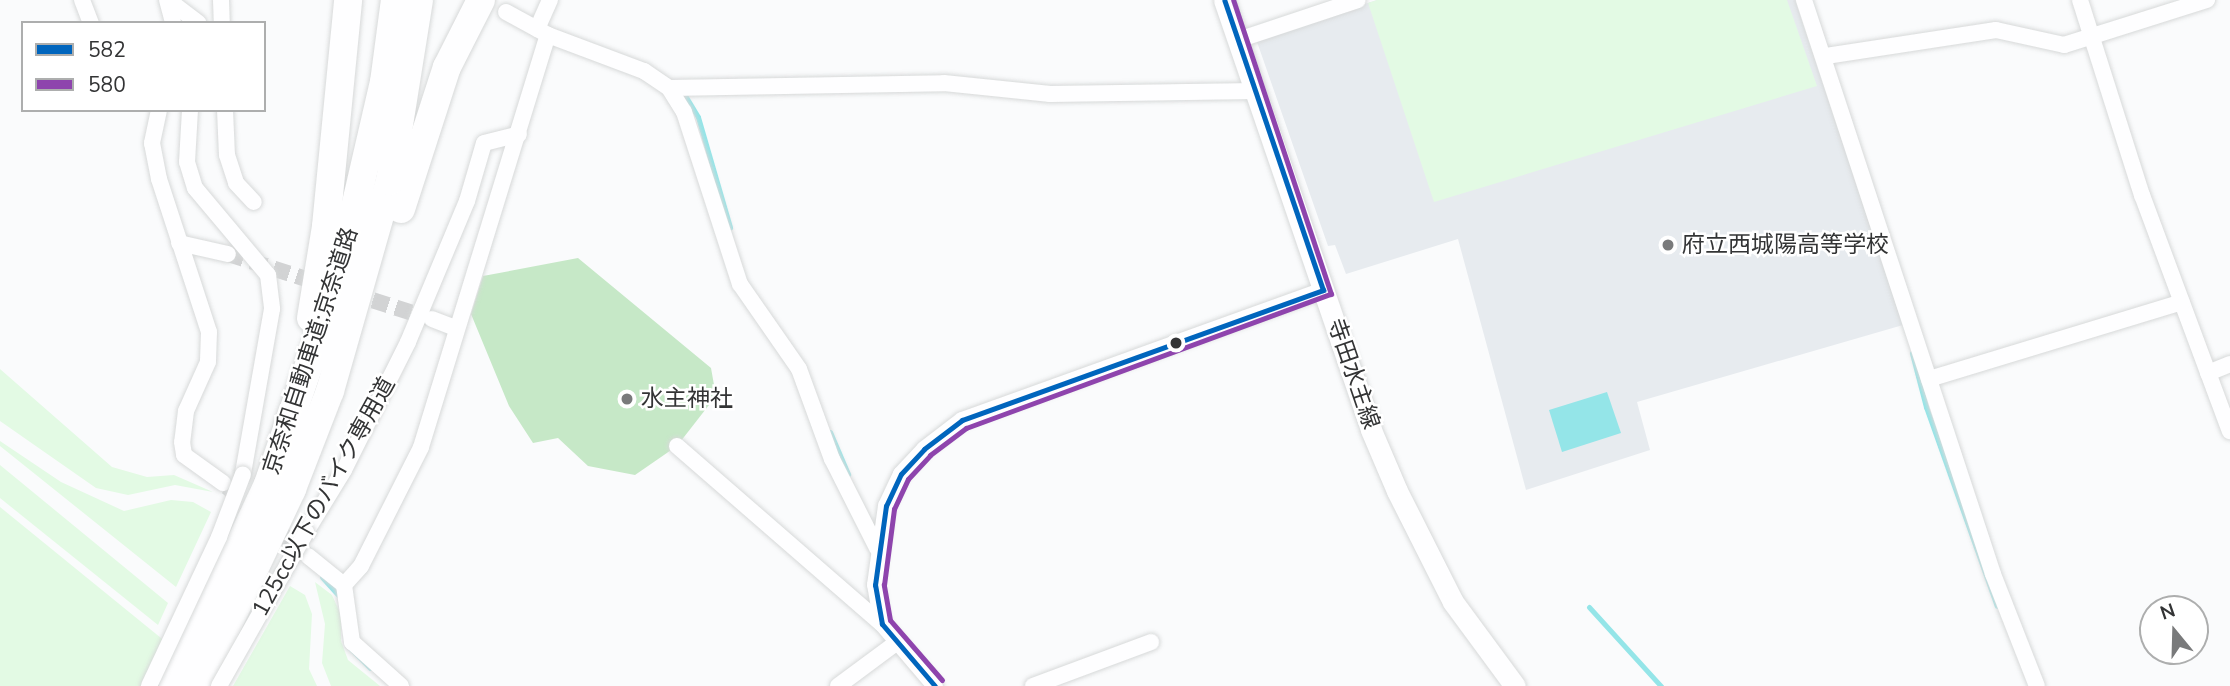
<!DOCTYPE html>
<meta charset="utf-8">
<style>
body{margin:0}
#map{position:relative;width:2230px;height:686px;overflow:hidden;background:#fafbfc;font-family:"Nunito Sans","Noto Sans JP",sans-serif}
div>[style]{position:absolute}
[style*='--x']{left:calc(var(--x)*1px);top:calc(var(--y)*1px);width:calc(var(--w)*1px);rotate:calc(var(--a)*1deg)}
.built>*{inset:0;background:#e7ebef}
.green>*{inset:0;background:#e3fae4}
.forest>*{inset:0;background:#c6e8c7}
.water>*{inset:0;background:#94e5e8}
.stream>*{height:5px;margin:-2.5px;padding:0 2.5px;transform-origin:2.5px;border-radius:2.5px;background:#94e5e8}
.street-tunnel>*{height:16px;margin-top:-8px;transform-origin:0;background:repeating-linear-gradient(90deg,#d2d3d4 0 16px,transparent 0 24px)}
.roads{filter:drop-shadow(0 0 2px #d7d9d9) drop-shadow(0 0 2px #d7d9d9)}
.street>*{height:16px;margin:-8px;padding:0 8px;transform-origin:8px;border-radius:8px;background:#fefeff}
.secondary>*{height:21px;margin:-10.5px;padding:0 10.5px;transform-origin:10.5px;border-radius:10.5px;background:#fefeff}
.highway>*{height:28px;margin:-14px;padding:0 14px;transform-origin:14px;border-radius:14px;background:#fefeff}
.bridges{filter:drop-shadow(0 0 2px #d7d9d9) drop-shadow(0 0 2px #d7d9d9)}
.street-bridge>*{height:16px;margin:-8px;padding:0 8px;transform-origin:8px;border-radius:8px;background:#fefeff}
.bus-1>*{height:5px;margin:-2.5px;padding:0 2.5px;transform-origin:2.5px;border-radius:2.5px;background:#0065bd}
.bus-2>*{height:5px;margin:-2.5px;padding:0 2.5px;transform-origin:2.5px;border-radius:2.5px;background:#8e44ad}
.dots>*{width:19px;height:19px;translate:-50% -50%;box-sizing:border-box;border:4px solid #fff;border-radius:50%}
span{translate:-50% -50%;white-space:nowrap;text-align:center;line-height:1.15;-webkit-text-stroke:5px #fff;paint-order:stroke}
.poi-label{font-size:23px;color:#333435}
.left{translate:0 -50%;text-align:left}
.street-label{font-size:23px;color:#333435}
.legend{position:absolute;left:21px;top:21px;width:245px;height:91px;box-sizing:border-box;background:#fff;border:2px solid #adaeae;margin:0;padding:9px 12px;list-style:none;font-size:21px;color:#333435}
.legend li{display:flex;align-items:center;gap:14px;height:35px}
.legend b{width:35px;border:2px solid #adaeae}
.north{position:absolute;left:2139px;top:595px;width:70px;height:70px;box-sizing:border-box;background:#fff;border:2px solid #adaeae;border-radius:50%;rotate:341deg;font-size:19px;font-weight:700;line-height:28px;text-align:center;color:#333435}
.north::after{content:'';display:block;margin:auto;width:24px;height:32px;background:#797a7b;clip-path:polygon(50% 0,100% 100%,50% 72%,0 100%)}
</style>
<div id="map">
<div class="built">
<div style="clip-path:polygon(1377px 0,1795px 0,1903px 325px,1637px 402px,1650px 450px,1526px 490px,1458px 239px,1346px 274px,1335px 245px,1328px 246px,1256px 39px)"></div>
</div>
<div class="green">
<div style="clip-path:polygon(1377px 0,1787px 0,1817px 86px,1434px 202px,1368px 3px)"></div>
<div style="clip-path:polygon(0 369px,112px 467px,147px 477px,174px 475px,213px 492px,175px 485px,128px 495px,96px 488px,0 421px)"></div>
<div style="clip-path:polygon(0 441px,61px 482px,124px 511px,171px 500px,193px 502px,211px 512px,176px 587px,0 446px)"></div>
<div style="clip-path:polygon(0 465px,168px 603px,158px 625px,0 498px)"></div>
<div style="clip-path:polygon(0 507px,220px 686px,0 686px)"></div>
<div style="clip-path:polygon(315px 582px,332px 595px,341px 615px,341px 641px,348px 660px,380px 686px,331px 686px,322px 663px,325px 624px)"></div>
<div style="clip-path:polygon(290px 586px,305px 595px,312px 614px,309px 669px,317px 686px,233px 686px)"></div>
</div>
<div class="forest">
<div style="clip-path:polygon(578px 258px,711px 368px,716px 396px,677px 446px,635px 475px,588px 466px,558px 438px,533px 443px,509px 406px,471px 314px,483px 276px)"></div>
</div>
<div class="water">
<div style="clip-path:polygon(1607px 392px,1621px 433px,1562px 452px,1549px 410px)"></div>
</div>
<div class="stream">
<div style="--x:683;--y:92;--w:29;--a:59"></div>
<div style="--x:698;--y:117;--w:115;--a:73.8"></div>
<div style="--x:1912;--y:353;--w:56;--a:75.5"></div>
<div style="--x:1926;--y:407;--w:211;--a:70.4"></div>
<div style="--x:830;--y:432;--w:46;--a:66.8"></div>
<div style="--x:322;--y:577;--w:28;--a:48"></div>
<div style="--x:1589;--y:607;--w:107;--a:47.7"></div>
<div style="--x:350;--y:648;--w:28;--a:45"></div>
</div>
<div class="street-tunnel">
<div style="--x:228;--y:254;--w:99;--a:17.7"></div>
<div style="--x:350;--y:293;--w:86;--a:17.6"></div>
<div style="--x:227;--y:487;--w:104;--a:40.3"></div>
</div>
<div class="roads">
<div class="street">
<div style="--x:82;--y:0;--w:25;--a:69"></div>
<div style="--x:167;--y:0;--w:24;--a:75"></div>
<div style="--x:168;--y:0;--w:38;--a:37"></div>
<div style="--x:221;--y:0;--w:23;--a:88"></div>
<div style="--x:1804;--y:0;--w:604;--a:71.77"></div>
<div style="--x:1993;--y:574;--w:120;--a:68.6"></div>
<div style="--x:2080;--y:0;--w:205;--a:72.4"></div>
<div style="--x:2142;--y:195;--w:252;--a:69.6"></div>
<div style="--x:506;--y:12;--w:48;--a:28.7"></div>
<div style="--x:548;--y:35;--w:103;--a:20.6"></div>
<div style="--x:644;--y:71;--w:30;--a:34"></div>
<div style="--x:669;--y:88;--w:28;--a:58"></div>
<div style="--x:684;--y:112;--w:181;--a:72"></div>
<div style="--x:740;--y:284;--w:103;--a:55.2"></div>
<div style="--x:799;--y:369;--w:96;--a:69.9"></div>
<div style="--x:832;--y:459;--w:100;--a:63.2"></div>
<div style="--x:537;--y:29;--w:32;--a:-66"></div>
<div style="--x:1238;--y:40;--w:126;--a:-18.4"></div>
<div style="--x:1826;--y:56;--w:172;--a:-8.7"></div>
<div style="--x:1996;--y:30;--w:70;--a:12.4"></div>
<div style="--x:2064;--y:45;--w:150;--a:-17.5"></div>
<div style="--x:669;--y:88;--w:275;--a:-1"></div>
<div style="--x:944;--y:83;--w:107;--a:5.9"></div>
<div style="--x:1050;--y:94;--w:206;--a:-0.8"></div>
<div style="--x:159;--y:110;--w:34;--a:102"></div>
<div style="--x:152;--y:143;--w:37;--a:79"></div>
<div style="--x:159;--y:179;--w:161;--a:71.9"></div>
<div style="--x:209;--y:332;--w:30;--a:92"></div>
<div style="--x:208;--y:362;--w:54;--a:114.2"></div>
<div style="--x:186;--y:411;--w:31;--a:97"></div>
<div style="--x:182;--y:442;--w:13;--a:81"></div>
<div style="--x:184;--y:455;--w:48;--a:35.7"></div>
<div style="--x:190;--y:110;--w:52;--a:93.3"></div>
<div style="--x:187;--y:162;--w:27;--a:73"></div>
<div style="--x:195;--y:188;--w:114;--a:50"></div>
<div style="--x:268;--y:275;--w:34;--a:83"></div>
<div style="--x:272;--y:309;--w:168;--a:100"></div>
<div style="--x:225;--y:110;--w:45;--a:87.5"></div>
<div style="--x:227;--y:155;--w:29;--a:72"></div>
<div style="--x:236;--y:183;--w:26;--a:47"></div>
<div style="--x:179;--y:243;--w:50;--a:12.7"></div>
<div style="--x:432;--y:319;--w:26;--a:21"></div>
<div style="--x:2208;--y:373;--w:24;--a:-22"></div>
<div style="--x:1929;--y:379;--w:264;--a:-16.9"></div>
<div style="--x:677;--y:446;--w:271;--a:41"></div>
<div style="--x:306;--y:532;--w:73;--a:-58.5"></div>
<div style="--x:344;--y:470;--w:143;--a:-63.4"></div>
<div style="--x:408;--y:342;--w:153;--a:-67.3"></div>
<div style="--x:467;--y:201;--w:60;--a:-73.7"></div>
<div style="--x:484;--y:143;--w:36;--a:-14"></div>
<div style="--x:308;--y:556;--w:46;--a:38.9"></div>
<div style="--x:344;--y:585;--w:25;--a:-48"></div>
<div style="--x:361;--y:566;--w:133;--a:-63.2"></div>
<div style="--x:421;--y:447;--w:431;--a:-72.9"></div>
<div style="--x:344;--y:585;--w:58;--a:82"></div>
<div style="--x:352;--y:642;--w:66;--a:41.9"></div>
<div style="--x:838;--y:686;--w:72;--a:-36.6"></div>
<div style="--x:935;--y:686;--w:82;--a:-130.5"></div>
<div style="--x:882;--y:624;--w:40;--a:-100"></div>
<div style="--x:875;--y:585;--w:80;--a:-82.1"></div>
<div style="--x:886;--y:506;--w:35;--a:-65"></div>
<div style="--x:901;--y:474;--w:34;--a:-47"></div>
<div style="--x:924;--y:449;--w:48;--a:-37.3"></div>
<div style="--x:962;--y:420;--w:384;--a:-19.8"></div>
<div style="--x:1033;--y:686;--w:126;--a:-20.4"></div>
</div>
<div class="secondary">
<div style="--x:1224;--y:0;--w:454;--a:71.1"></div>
<div style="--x:1371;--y:430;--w:66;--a:66.9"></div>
<div style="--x:1397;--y:491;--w:124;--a:63.2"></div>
<div style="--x:1453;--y:602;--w:104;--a:53.6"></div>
</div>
<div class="highway">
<div style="--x:401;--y:209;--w:149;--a:-72.1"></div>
<div style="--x:447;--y:67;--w:75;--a:-63.1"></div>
<div style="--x:311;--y:318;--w:93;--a:-80.7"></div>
<div style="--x:326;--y:226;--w:227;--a:-84.4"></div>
<div style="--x:173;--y:686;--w:223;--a:-64.8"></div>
<div style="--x:268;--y:484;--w:215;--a:-71"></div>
<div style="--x:338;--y:281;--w:204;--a:-77"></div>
<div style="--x:384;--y:82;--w:83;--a:-82.4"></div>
<div style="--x:199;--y:686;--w:218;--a:-64.7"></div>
<div style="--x:292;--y:489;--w:105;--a:-68.8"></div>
<div style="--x:330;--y:391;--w:218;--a:-74.1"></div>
<div style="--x:390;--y:181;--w:183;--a:-80.9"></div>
</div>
</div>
<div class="bridges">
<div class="street-bridge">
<div style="--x:149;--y:686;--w:165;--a:-64.8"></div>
<div style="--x:219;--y:537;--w:67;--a:-69.1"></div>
<div style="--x:219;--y:686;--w:177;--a:-60.5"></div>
</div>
</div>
<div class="bus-1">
<div style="--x:935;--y:686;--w:82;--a:-130.5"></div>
<div style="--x:882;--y:624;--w:40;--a:-100"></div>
<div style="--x:875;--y:585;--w:80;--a:-82.1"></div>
<div style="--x:886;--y:506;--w:35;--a:-65"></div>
<div style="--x:901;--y:474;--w:34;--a:-47"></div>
<div style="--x:924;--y:449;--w:48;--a:-37.3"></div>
<div style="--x:962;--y:420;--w:384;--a:-19.8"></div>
<div style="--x:1323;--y:290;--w:306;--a:-108.8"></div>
</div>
<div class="bus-2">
<div style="--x:942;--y:680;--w:79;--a:-130.9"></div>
<div style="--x:890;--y:620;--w:36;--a:-100"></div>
<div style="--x:884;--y:585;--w:77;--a:-82.5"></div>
<div style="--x:894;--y:509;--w:33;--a:-65"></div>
<div style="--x:908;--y:479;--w:33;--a:-47"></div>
<div style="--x:930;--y:455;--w:45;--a:-36.9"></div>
<div style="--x:966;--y:428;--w:389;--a:-20.2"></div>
<div style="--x:1331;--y:294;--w:310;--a:-108.4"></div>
</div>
<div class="dots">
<div style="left:1668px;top:245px;background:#797a7b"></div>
<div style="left:1176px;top:343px;background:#333435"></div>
<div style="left:627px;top:399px;background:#797a7b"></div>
</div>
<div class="poi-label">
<span class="left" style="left:1682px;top:245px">府立西城陽高等学校</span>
<span class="left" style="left:641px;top:399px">水主神社</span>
</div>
<div class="street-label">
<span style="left:311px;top:351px;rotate:-72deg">京奈和自動車道;京奈道路</span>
<span style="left:1353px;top:374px;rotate:71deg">寺田水主線</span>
<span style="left:324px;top:497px;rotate:-61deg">125cc以下のバイク専用道</span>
</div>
<ul class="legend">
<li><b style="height:9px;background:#0065bd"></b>582</li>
<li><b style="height:9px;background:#8e44ad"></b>580</li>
</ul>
<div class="north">N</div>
</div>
